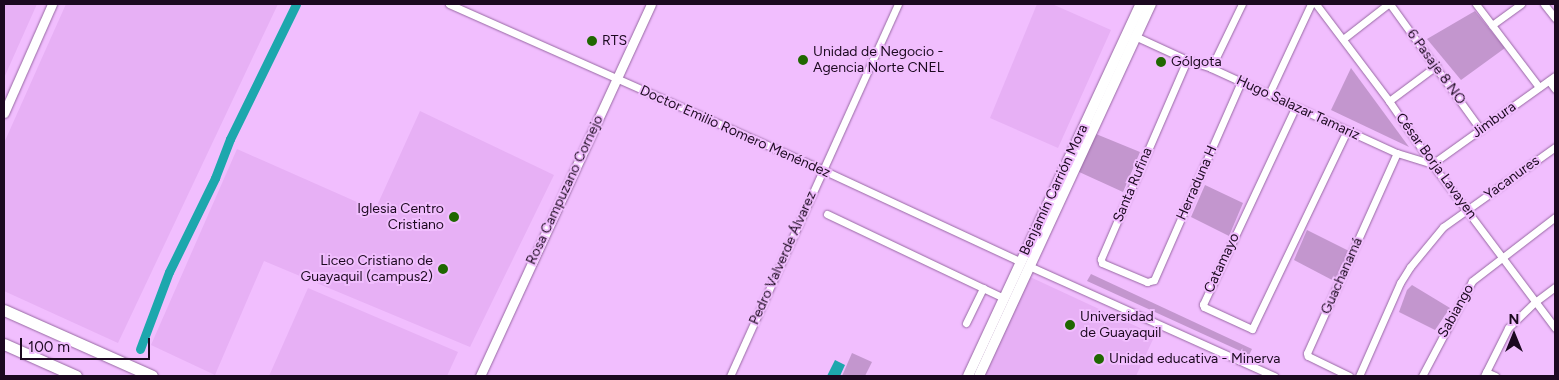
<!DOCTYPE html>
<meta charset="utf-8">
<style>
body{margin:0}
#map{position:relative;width:1559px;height:380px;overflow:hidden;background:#f1befe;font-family:Figtree,sans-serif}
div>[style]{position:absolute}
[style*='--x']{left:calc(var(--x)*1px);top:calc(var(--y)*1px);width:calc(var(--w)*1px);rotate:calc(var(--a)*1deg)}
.built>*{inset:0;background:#e7b0f5}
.green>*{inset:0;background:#c396ce}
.water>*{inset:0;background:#1da7ad}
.canal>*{height:9px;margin:-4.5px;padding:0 4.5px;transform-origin:4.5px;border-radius:4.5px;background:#1da7ad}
.roads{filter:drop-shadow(0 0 1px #9768a3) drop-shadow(0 0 1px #9768a3)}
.minor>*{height:7px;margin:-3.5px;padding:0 3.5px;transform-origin:3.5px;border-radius:3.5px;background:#fff}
.tertiary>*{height:9px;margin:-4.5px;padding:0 4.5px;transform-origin:4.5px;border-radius:4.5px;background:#fff}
.secondary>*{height:10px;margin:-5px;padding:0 5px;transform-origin:5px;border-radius:5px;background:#fff}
.primary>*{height:11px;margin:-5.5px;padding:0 5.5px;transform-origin:5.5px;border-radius:5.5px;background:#fff}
.dots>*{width:14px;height:14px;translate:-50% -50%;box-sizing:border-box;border:2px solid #f1befe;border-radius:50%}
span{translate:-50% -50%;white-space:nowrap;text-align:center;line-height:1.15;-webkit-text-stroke:4px #f1befe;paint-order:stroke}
.poi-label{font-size:14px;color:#1c0920}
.left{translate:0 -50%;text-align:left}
.right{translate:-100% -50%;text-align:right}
.street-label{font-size:14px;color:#1c0920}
.frame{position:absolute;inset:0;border:5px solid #1c0920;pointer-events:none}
.north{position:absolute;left:1489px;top:310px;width:50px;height:50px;-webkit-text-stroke:4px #f1befe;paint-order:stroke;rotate:0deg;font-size:14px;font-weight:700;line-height:20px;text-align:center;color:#1c0920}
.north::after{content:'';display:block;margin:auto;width:18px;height:22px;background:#1c0920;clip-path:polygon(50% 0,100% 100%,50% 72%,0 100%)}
.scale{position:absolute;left:20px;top:338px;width:130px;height:22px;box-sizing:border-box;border:2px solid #1c0920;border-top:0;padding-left:6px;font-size:15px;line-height:18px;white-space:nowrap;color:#1c0920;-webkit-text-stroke:4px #f1befe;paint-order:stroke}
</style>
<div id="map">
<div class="built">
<div style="clip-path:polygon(4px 4px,37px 4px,4px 78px)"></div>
<div style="clip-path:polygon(66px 4px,278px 4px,118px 343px,4px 291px,4px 143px)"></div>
<div style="clip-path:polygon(1037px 4px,1052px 4px,1111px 30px,1058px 148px,990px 118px)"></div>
<div style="clip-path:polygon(420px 111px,554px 175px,470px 347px,264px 261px,215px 375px,151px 345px,237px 149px,375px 210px)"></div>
<div style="clip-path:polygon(1028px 276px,1155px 335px,1136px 376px,985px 376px)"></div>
<div style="clip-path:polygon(308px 288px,458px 352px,447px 376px,269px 376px)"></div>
</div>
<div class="green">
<div style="clip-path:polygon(1475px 11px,1505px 48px,1461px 80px,1427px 39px)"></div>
<div style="clip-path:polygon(1351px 68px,1409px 147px,1331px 110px)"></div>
<div style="clip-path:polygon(1096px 134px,1140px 152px,1123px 192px,1077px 171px)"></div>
<div style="clip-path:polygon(1205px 185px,1243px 203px,1229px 236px,1191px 217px)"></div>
<div style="clip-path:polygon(1307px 230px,1349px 251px,1334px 281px,1294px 260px)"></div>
<div style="clip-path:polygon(1091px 274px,1252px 349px,1249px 355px,1087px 281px)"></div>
<div style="clip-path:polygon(1412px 285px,1450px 308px,1435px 330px,1399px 312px,1407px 290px)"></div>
<div style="clip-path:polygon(852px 353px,872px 362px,865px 376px,842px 376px)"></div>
</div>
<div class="water">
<div style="clip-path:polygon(835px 360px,845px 365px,840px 376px,827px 376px)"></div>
</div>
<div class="canal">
<div style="--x:140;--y:349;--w:82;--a:-69.4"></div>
<div style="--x:169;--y:272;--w:105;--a:-63.9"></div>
<div style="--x:215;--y:178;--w:42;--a:-69"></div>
<div style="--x:230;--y:139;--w:150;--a:-63.9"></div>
</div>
<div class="roads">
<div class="minor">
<div style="--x:449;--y:4;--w:409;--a:23.9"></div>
<div style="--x:823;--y:170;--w:218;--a:24.9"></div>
<div style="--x:1316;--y:4;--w:121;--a:53"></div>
<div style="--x:1389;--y:101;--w:76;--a:55.7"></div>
<div style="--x:1432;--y:164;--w:205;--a:53.1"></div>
<div style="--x:1390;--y:4;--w:155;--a:54.2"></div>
<div style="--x:1476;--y:4;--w:104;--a:52.8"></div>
<div style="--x:1544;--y:4;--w:18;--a:52"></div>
<div style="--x:1492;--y:25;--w:36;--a:-36"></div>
<div style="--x:1137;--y:37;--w:55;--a:24.7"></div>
<div style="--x:1187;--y:60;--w:25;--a:18"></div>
<div style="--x:1211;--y:68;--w:205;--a:24.6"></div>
<div style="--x:1397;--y:153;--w:37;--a:17"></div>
<div style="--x:1432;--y:164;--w:151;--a:-35.6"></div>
<div style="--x:1343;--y:39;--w:57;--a:-37.9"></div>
<div style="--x:1187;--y:60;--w:217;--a:113.4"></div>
<div style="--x:1101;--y:259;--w:4;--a:76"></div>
<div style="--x:1102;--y:263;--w:49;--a:22.9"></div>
<div style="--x:1147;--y:282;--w:7;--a:-16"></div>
<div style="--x:1154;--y:280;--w:216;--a:-66.3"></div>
<div style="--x:1211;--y:68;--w:71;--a:-64.2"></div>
<div style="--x:1549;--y:81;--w:10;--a:53"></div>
<div style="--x:1269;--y:94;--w:99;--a:-65"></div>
<div style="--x:1389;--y:101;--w:59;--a:-36.7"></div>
<div style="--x:1295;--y:108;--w:217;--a:115.1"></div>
<div style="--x:1203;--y:304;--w:3;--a:72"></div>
<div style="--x:1204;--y:307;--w:53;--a:24.6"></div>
<div style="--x:1252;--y:329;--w:220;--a:-64.4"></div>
<div style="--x:827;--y:214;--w:196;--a:25.4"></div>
<div style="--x:1029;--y:266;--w:269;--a:24.2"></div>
<div style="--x:966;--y:323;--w:39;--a:-64"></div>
<div style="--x:1486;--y:372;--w:10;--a:24"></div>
<div style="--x:730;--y:376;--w:408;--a:-65.7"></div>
<div style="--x:1349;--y:376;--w:46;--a:-154"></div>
<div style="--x:1308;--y:356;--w:3;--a:-108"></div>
<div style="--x:1307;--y:353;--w:219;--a:-65.8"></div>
<div style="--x:1359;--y:376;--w:102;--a:-66.2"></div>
<div style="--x:1400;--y:283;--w:19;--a:-58"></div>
<div style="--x:1410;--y:267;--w:52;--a:-50.5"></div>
<div style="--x:1443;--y:227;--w:138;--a:-35.5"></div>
<div style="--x:1422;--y:376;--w:107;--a:-62.2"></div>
<div style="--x:1472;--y:281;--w:105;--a:-37.6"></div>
<div style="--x:1484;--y:376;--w:54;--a:-63.4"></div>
<div style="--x:1508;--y:328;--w:37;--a:-44"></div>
<div style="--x:1535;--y:302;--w:25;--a:-37"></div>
</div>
<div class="tertiary">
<div style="--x:4;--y:113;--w:119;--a:-66.2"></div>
<div style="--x:480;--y:376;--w:409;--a:-65.3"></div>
</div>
<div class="secondary">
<div style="--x:968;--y:376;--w:410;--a:-65.1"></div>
<div style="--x:979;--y:376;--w:410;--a:-65.2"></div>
</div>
<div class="primary">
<div style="--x:4;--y:310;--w:162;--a:24"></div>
<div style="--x:4;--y:344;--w:79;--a:24"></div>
</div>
</div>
<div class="dots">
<div style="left:592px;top:41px;background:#1f6700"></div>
<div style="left:803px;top:60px;background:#1f6700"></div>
<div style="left:1161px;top:62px;background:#1f6700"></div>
<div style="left:454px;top:217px;background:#1f6700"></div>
<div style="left:443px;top:269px;background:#1f6700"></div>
<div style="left:1070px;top:325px;background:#1f6700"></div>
<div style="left:1099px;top:359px;background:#1f6700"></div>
</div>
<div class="poi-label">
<span class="left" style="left:602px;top:41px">RTS</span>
<span class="left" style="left:813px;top:60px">Unidad de Negocio -<br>Agencia Norte CNEL</span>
<span class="left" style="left:1171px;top:62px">Gólgota</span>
<span class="right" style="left:444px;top:217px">Iglesia Centro<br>Cristiano</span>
<span class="right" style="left:433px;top:269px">Liceo Cristiano de<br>Guayaquil (campus2)</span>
<span class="left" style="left:1080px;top:325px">Universidad<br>de Guayaquil</span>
<span class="left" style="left:1109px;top:359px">Unidad educativa - Minerva</span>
</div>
<div class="street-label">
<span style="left:1436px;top:67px;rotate:54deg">6 Pasaje 8 NO</span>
<span style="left:1298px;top:108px;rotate:25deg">Hugo Salazar Tamariz</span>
<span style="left:1494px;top:120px;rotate:-36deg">Jimbura</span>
<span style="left:735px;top:132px;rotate:24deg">Doctor Emilio Romero Menéndez</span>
<span style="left:1436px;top:166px;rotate:54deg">César Borja Lavayen</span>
<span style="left:1512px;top:178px;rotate:-36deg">Yacanures</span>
<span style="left:1197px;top:183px;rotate:-66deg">Herraduna H</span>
<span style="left:1133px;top:185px;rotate:-67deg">Santa Rufina</span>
<span style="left:565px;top:190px;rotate:-65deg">Rosa Campuzano Cornejo</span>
<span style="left:1054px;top:190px;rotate:-65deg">Benjamín Carrión Mora</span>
<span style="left:783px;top:258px;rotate:-66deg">Pedro Valverde Álvarez</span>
<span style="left:1222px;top:263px;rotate:-65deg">Catamayo</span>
<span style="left:1342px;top:276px;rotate:-66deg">Guachanamá</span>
<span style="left:1456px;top:311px;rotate:-61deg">Sabiango</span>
</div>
<div class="frame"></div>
<div class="north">N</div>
<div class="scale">100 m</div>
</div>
